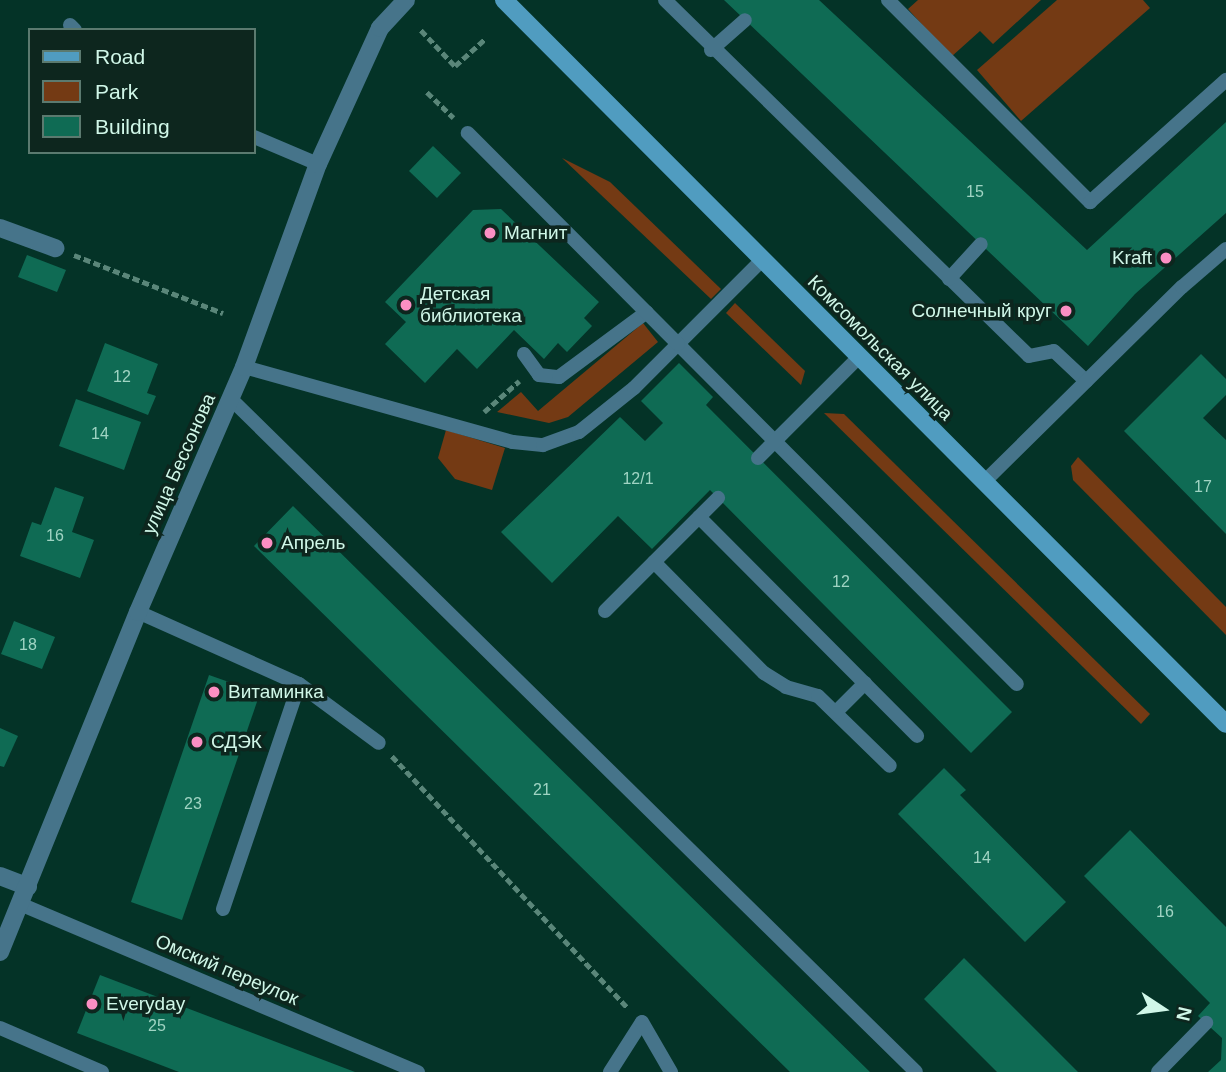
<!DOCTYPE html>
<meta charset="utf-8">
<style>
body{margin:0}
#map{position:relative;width:1226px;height:1072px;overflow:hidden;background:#043327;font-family:Arial,sans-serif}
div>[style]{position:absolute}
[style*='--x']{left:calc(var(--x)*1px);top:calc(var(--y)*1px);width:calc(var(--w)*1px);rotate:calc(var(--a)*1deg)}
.green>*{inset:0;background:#743a14}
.building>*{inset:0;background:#0f6b54}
.path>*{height:4.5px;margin-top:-2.25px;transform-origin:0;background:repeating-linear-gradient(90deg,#5a8679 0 7px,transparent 0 10.5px)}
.service>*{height:14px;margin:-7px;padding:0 7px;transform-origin:7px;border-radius:7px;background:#46748a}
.minor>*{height:18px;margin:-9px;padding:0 9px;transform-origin:9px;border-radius:9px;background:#46748a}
.tertiary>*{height:18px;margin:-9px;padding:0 9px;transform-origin:9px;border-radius:9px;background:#46748a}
.secondary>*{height:18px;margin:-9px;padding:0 9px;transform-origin:9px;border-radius:9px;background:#509cc0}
.dots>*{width:19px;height:19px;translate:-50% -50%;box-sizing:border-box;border:4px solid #0d261e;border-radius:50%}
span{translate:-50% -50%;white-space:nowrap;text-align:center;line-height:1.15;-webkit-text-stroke:7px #0d261e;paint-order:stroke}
.number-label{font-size:16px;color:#a0d4c3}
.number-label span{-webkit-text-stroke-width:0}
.poi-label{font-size:19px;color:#d0f7e8}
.left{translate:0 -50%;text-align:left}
.right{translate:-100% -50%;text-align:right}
.street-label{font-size:19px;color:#d0f7e8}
.legend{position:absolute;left:28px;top:28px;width:228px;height:126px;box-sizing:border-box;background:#0d261e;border:2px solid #5b7a6f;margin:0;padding:9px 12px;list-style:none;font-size:21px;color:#d0f7e8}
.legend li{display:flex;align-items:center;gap:14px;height:35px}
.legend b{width:35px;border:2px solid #5b7a6f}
.north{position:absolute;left:1128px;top:974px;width:70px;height:70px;-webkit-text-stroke:5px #0d261e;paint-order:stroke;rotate:103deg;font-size:19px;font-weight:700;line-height:28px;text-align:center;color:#d0f7e8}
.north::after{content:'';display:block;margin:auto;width:24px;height:32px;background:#d0f7e8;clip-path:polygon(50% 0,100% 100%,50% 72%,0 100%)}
</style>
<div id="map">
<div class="green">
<div style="clip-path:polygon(918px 0,1041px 0,993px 44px,980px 31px,951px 57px,908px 9px)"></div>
<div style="clip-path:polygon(1057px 0,1143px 0,1150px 8px,1021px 121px,977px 70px)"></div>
<div style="clip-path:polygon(562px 158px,610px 182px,721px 289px,711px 299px)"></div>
<div style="clip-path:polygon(735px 303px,805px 371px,801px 385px,726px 313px)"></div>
<div style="clip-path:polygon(643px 323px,658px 342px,568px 417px,549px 423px,497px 412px,521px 392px,538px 411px)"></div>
<div style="clip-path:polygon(824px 413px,844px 414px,1150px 714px,1141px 724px)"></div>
<div style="clip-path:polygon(446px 430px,505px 448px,492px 490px,455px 479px,438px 458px)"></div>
<div style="clip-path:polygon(1078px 457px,1226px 607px,1226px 635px,1073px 480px,1071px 466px)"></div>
</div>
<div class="building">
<div style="clip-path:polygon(724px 0,819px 0,1087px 250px,1226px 122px,1226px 213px,1135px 294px,1088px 346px)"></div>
<div style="clip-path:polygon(433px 146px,461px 173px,437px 198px,409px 171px)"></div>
<div style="clip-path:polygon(501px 209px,599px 302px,584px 318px,592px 326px,567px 352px,558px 343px,544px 359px,514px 330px,477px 369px,457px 349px,425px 383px,385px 344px,406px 322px,385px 302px,473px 210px)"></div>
<div style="clip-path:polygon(27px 255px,66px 270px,57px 292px,18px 277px)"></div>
<div style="clip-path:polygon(105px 343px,158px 364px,147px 393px,156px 396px,148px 415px,87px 391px)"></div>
<div style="clip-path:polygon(1201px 354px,1226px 379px,1226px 395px,1203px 418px,1226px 440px,1226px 534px,1124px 431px)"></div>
<div style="clip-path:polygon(679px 363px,713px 397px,706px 405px,1012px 712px,971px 753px,710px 490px,652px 549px,618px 516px,552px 583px,501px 532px,620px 417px,645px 441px,663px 423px,641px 401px)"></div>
<div style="clip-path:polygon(76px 399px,141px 422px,124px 470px,59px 446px)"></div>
<div style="clip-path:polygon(55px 487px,84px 497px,72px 532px,94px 540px,80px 578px,20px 556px,32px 522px,41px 525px)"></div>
<div style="clip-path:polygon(293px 506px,439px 650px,870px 1072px,790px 1072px,254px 546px)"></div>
<div style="clip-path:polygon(14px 621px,55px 637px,42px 669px,1px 654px)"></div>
<div style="clip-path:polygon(209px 675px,260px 693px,182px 920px,131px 902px)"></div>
<div style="clip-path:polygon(0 728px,18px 736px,4px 767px,0 766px)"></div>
<div style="clip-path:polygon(944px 768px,966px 790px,960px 795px,1066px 902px,1025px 942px,898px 814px)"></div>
<div style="clip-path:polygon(1130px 830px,1226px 927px,1226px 1072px,1208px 1072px,1221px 1060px,1222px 1038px,1198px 1016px,1210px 1003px,1084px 876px)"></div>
<div style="clip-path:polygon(964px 958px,1078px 1072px,997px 1072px,924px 999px)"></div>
<div style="clip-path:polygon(100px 975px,355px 1072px,179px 1072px,77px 1033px)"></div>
</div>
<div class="path">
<div style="--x:421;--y:30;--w:50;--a:46.6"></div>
<div style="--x:455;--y:66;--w:40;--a:-42"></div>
<div style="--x:427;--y:92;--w:37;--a:44"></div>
<div style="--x:74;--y:255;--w:160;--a:21.3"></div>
<div style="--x:484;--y:412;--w:47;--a:-41.5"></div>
<div style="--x:392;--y:756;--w:345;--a:46.9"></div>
</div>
<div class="service">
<div style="--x:665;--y:0;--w:509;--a:44.36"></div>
<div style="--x:1029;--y:356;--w:25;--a:-11"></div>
<div style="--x:1054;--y:351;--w:44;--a:43.2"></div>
<div style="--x:888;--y:0;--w:286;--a:45"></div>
<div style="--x:1090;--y:202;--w:183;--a:-41.9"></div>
<div style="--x:70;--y:25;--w:7;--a:45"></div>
<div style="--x:711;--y:50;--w:45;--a:-41.4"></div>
<div style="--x:254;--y:137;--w:69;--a:22.9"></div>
<div style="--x:762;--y:260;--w:119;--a:135"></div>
<div style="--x:678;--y:344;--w:480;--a:45.1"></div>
<div style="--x:949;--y:279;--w:47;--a:-47.6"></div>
<div style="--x:524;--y:354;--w:26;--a:54"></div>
<div style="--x:539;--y:375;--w:20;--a:6"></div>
<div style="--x:559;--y:377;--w:109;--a:-36.5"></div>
<div style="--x:244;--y:367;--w:279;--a:15.6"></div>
<div style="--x:513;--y:442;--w:30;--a:6"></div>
<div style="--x:543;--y:445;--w:38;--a:-20"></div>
<div style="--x:579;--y:432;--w:70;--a:-38.7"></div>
<div style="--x:634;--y:388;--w:62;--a:-45"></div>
<div style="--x:678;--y:344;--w:298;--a:-134.9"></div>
<div style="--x:231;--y:399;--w:960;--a:44.49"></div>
<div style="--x:758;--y:458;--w:143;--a:-45"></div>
<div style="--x:984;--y:482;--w:278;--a:-44.6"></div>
<div style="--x:1182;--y:287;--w:58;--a:-40.8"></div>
<div style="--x:699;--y:517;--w:309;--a:45.1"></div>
<div style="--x:654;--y:562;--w:156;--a:45.3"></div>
<div style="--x:764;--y:673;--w:26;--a:32"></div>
<div style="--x:786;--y:687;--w:33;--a:16"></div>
<div style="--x:818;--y:696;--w:100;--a:44.2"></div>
<div style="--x:605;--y:611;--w:160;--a:-45"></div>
<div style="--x:138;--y:612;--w:176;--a:24.1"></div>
<div style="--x:299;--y:684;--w:99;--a:36.4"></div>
<div style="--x:836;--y:712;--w:41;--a:-45"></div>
<div style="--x:20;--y:904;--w:432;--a:22.9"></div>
<div style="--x:223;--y:909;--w:237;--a:-71.3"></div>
<div style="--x:0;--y:1028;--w:111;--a:23.3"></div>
<div style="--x:610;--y:1072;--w:59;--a:-57.4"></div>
<div style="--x:642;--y:1022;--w:58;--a:59.9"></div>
<div style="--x:1158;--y:1072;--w:69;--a:-45.6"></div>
</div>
<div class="minor">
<div style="--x:0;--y:228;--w:59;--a:20"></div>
<div style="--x:0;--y:876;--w:30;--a:21"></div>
</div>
<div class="tertiary">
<div style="--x:0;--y:952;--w:367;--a:-67.9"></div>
<div style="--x:138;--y:612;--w:267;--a:-66.6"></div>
<div style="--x:244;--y:367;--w:216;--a:-70"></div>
<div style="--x:318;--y:164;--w:149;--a:-65.5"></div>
<div style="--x:380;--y:28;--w:38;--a:-47"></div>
</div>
<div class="secondary">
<div style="--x:504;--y:0;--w:1022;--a:45.08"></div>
</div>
<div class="dots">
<div style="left:490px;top:233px;background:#fb8fc3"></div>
<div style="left:1166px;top:258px;background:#fb8fc3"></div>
<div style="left:406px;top:305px;background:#fb8fc3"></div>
<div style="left:1066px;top:311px;background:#fb8fc3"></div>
<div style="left:267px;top:543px;background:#fb8fc3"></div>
<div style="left:214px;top:692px;background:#fb8fc3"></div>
<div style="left:197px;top:742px;background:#fb8fc3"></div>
<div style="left:92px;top:1004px;background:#fb8fc3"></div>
</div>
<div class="number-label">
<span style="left:975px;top:192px">15</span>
<span style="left:122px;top:377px">12</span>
<span style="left:100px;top:434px">14</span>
<span style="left:638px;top:479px">12/1</span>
<span style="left:1203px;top:487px">17</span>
<span style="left:55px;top:536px">16</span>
<span style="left:841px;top:582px">12</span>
<span style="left:28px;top:645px">18</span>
<span style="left:542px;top:790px">21</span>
<span style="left:193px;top:804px">23</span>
<span style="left:982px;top:858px">14</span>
<span style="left:1165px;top:912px">16</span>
<span style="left:157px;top:1026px">25</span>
</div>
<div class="poi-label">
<span class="left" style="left:504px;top:233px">Магнит</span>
<span class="right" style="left:1152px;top:258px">Kraft</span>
<span class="left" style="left:420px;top:305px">Детская<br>библиотека</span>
<span class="right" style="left:1052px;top:311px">Солнечный круг</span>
<span class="left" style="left:281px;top:543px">Апрель</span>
<span class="left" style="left:228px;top:692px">Витаминка</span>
<span class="left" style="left:211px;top:742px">СДЭК</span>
<span class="left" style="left:106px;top:1004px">Everyday</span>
</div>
<div class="street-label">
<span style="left:880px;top:348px;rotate:45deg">Комсомольская улица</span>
<span style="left:179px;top:464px;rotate:-66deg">улица Бессонова</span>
<span style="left:227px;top:970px;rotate:23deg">Омский переулок</span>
</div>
<ul class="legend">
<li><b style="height:9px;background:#509cc0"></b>Road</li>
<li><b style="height:19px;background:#743a14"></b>Park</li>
<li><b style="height:19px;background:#0f6b54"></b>Building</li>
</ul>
<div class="north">N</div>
</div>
